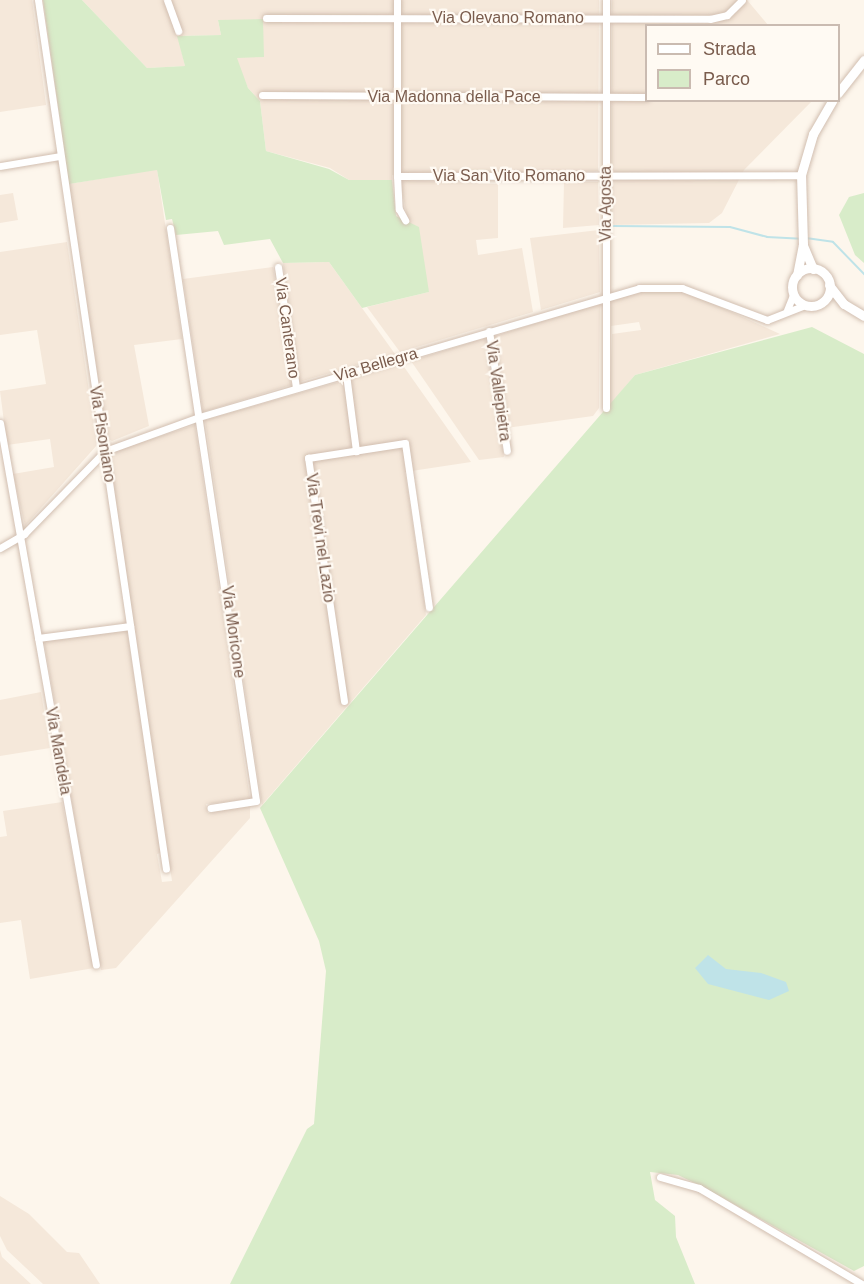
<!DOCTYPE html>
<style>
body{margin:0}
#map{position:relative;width:864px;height:1284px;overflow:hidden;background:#fdf6ec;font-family:Helvetica,sans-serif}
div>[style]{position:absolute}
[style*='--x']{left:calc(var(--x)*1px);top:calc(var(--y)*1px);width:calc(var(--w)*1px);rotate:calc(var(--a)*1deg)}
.residential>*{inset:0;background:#f5e8da}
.green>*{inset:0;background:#d8ecc9}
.water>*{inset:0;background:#bfe3e8}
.stream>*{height:2px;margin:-1px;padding:0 1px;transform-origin:1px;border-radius:1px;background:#bfe3e8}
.roads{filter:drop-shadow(0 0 2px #d1beb0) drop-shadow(0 0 2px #d1beb0)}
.street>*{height:7px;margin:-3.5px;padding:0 3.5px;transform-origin:3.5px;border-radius:3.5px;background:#fff}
.secondary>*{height:9px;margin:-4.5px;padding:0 4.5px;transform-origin:4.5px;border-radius:4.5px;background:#fff}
.secondary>.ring{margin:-4.5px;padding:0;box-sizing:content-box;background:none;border:9px solid #fff;border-radius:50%}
span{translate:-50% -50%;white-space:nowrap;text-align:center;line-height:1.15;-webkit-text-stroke:4.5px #fffaf3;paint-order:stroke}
.street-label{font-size:16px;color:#7a5c4d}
.legend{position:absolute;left:645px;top:24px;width:195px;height:78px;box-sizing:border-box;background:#fffaf3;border:2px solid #cabbb1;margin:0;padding:8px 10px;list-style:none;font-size:18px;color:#7a5c4d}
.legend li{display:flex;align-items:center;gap:12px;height:30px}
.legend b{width:30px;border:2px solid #cabbb1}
</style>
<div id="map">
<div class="residential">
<div style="clip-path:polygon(0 0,32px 0,46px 105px,0 112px)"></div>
<div style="clip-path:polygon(82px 0,599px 0,598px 171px,392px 175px,392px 180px,349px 180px,330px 168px,266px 151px,260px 101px,248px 88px,218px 20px,221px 35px,178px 36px,185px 66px,147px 68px)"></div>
<div style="clip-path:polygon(612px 0,747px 0,768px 25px,646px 26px,646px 100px,812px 101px,744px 170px,722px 213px,709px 223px,611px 225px)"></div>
<div style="clip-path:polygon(157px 169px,182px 339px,134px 345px,149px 426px,112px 441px,107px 438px,69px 184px)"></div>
<div style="clip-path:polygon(400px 180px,498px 184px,498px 238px,476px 240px,478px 255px,522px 248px,533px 312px,400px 352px,367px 307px,429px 292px,403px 223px,407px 217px)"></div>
<div style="clip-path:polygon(564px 182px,598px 182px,599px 225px,563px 228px)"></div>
<div style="clip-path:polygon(13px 193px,18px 220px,0 223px,0 195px)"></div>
<div style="clip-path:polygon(599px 230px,600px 292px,541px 310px,530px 238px)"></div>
<div style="clip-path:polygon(67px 242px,97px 445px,25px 526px,13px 474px,54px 467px,50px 439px,7px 445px,0 391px,46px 384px,37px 330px,0 335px,0 252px)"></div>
<div style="clip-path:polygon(329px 262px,395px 354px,299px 382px,283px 263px)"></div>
<div style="clip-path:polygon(273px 267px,291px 385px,203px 412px,183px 279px)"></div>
<div style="clip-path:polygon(671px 290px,687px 292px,780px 334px,635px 375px,609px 406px,612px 334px,641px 330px,639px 322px,611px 326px,611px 299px,638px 291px)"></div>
<div style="clip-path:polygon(600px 303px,599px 408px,593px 416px,507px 428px,495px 336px)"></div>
<div style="clip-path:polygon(485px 338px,504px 457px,479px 460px,411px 361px)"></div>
<div style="clip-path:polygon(402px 364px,471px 462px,405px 472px,426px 615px,262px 805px,205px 420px)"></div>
<div style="clip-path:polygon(195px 425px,250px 799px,206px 804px,208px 813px,250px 806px,250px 818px,116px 968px,101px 970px,44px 641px,127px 630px,161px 853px,157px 854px,162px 882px,172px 881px,108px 453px)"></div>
<div style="clip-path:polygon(41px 692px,50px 748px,0 756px,0 700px)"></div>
<div style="clip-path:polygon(62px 802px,94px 968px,30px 979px,21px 920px,0 923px,0 837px,7px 836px,3px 811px)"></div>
<div style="clip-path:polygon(0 1196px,29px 1214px,67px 1252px,79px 1253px,100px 1284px,43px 1284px,7px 1250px,0 1236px)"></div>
<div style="clip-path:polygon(0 1250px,2px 1257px,31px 1284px,0 1284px)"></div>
</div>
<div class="green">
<div style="clip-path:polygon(43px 0,82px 0,147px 68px,185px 66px,177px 36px,221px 35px,218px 20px,263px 19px,264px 57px,237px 58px,248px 88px,260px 101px,266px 151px,329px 169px,349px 180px,392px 180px,396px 216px,419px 227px,429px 292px,362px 308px,329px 262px,283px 263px,270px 239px,224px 245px,218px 231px,176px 235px,172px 219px,166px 220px,157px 170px,69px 184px)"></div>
<div style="clip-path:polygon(864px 193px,864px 263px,855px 255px,839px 215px,849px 197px)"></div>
<div style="clip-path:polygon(812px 327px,864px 354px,864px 1266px,854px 1271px,703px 1187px,678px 1175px,650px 1172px,655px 1200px,675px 1216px,676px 1237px,695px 1284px,230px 1284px,307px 1129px,314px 1124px,326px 971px,319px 941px,260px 808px,635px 375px)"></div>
</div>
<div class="water">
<div style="clip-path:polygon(708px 955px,726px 969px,761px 973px,786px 982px,789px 991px,769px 1000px,708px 984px,695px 968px)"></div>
</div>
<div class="stream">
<div style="--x:613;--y:226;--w:117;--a:0.5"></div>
<div style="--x:730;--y:227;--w:38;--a:15"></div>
<div style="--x:767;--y:237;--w:34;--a:3"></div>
<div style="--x:806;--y:238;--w:27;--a:8"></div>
<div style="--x:833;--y:242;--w:45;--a:45.9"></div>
</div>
<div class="roads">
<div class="street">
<div style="--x:38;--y:0;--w:878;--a:81.62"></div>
<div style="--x:167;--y:0;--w:33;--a:70"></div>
<div style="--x:397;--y:0;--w:176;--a:90"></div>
<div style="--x:397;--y:176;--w:33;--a:87"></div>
<div style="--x:399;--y:209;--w:13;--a:61"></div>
<div style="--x:606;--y:0;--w:408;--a:90"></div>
<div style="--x:266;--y:18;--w:444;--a:0.1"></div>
<div style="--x:710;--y:19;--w:17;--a:-13"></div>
<div style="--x:727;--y:15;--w:21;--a:-45"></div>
<div style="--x:262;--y:95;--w:384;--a:0.3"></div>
<div style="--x:0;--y:166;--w:61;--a:-9.5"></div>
<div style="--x:397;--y:176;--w:404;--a:-0.1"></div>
<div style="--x:170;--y:228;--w:579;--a:81.46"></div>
<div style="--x:256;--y:801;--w:46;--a:171.2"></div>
<div style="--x:278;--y:267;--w:122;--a:81.5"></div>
<div style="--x:787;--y:310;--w:16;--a:-68"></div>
<div style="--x:489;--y:331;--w:121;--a:81.5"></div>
<div style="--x:346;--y:374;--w:78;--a:82.6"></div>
<div style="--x:0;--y:423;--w:550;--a:79.96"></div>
<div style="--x:0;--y:548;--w:28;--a:-30"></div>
<div style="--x:24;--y:534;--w:116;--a:-45.7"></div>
<div style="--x:105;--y:451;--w:100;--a:-19.9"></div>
<div style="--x:199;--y:417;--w:459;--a:-16.3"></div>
<div style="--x:639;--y:288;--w:43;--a:0"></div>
<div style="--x:682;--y:288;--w:91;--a:20.6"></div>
<div style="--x:767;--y:320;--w:41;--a:-21.5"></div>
<div style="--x:38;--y:638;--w:93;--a:-7.4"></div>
<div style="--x:344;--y:701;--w:246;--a:-98.4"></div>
<div style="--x:308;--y:458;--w:98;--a:-8.8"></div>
<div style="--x:405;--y:443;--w:166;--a:81.7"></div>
<div style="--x:660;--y:1177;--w:41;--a:15.8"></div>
<div style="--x:699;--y:1188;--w:189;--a:30.5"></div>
</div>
<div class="secondary">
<div style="--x:838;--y:93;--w:42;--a:-51.8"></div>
<div class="ring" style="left:792px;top:268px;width:29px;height:29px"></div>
<div style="--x:813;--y:269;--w:26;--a:-113"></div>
<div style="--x:803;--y:245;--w:70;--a:-91.6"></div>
<div style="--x:801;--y:175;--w:43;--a:-73.7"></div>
<div style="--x:813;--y:134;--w:39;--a:-60"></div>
<div style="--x:797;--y:275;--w:31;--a:-79"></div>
<div style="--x:829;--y:285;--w:24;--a:52"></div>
<div style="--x:844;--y:304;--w:23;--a:31"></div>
</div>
</div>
<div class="street-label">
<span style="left:508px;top:18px">Via Olevano Romano</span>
<span style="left:454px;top:97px">Via Madonna della Pace</span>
<span style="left:509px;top:176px">Via San Vito Romano</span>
<span style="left:606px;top:204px;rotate:-90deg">Via Agosta</span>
<span style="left:287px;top:328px;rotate:82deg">Via Canterano</span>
<span style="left:376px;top:365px;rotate:-16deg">Via Bellegra</span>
<span style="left:498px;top:391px;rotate:82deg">Via Vallepietra</span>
<span style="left:102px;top:434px;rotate:81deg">Via Pisoniano</span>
<span style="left:320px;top:538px;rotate:82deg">Via Trevi nel Lazio</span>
<span style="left:233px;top:632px;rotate:82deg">Via Moricone</span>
<span style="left:58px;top:751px;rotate:80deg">Via Mandela</span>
</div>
<ul class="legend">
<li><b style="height:8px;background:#fff"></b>Strada</li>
<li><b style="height:16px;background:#d8ecc9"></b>Parco</li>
</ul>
</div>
